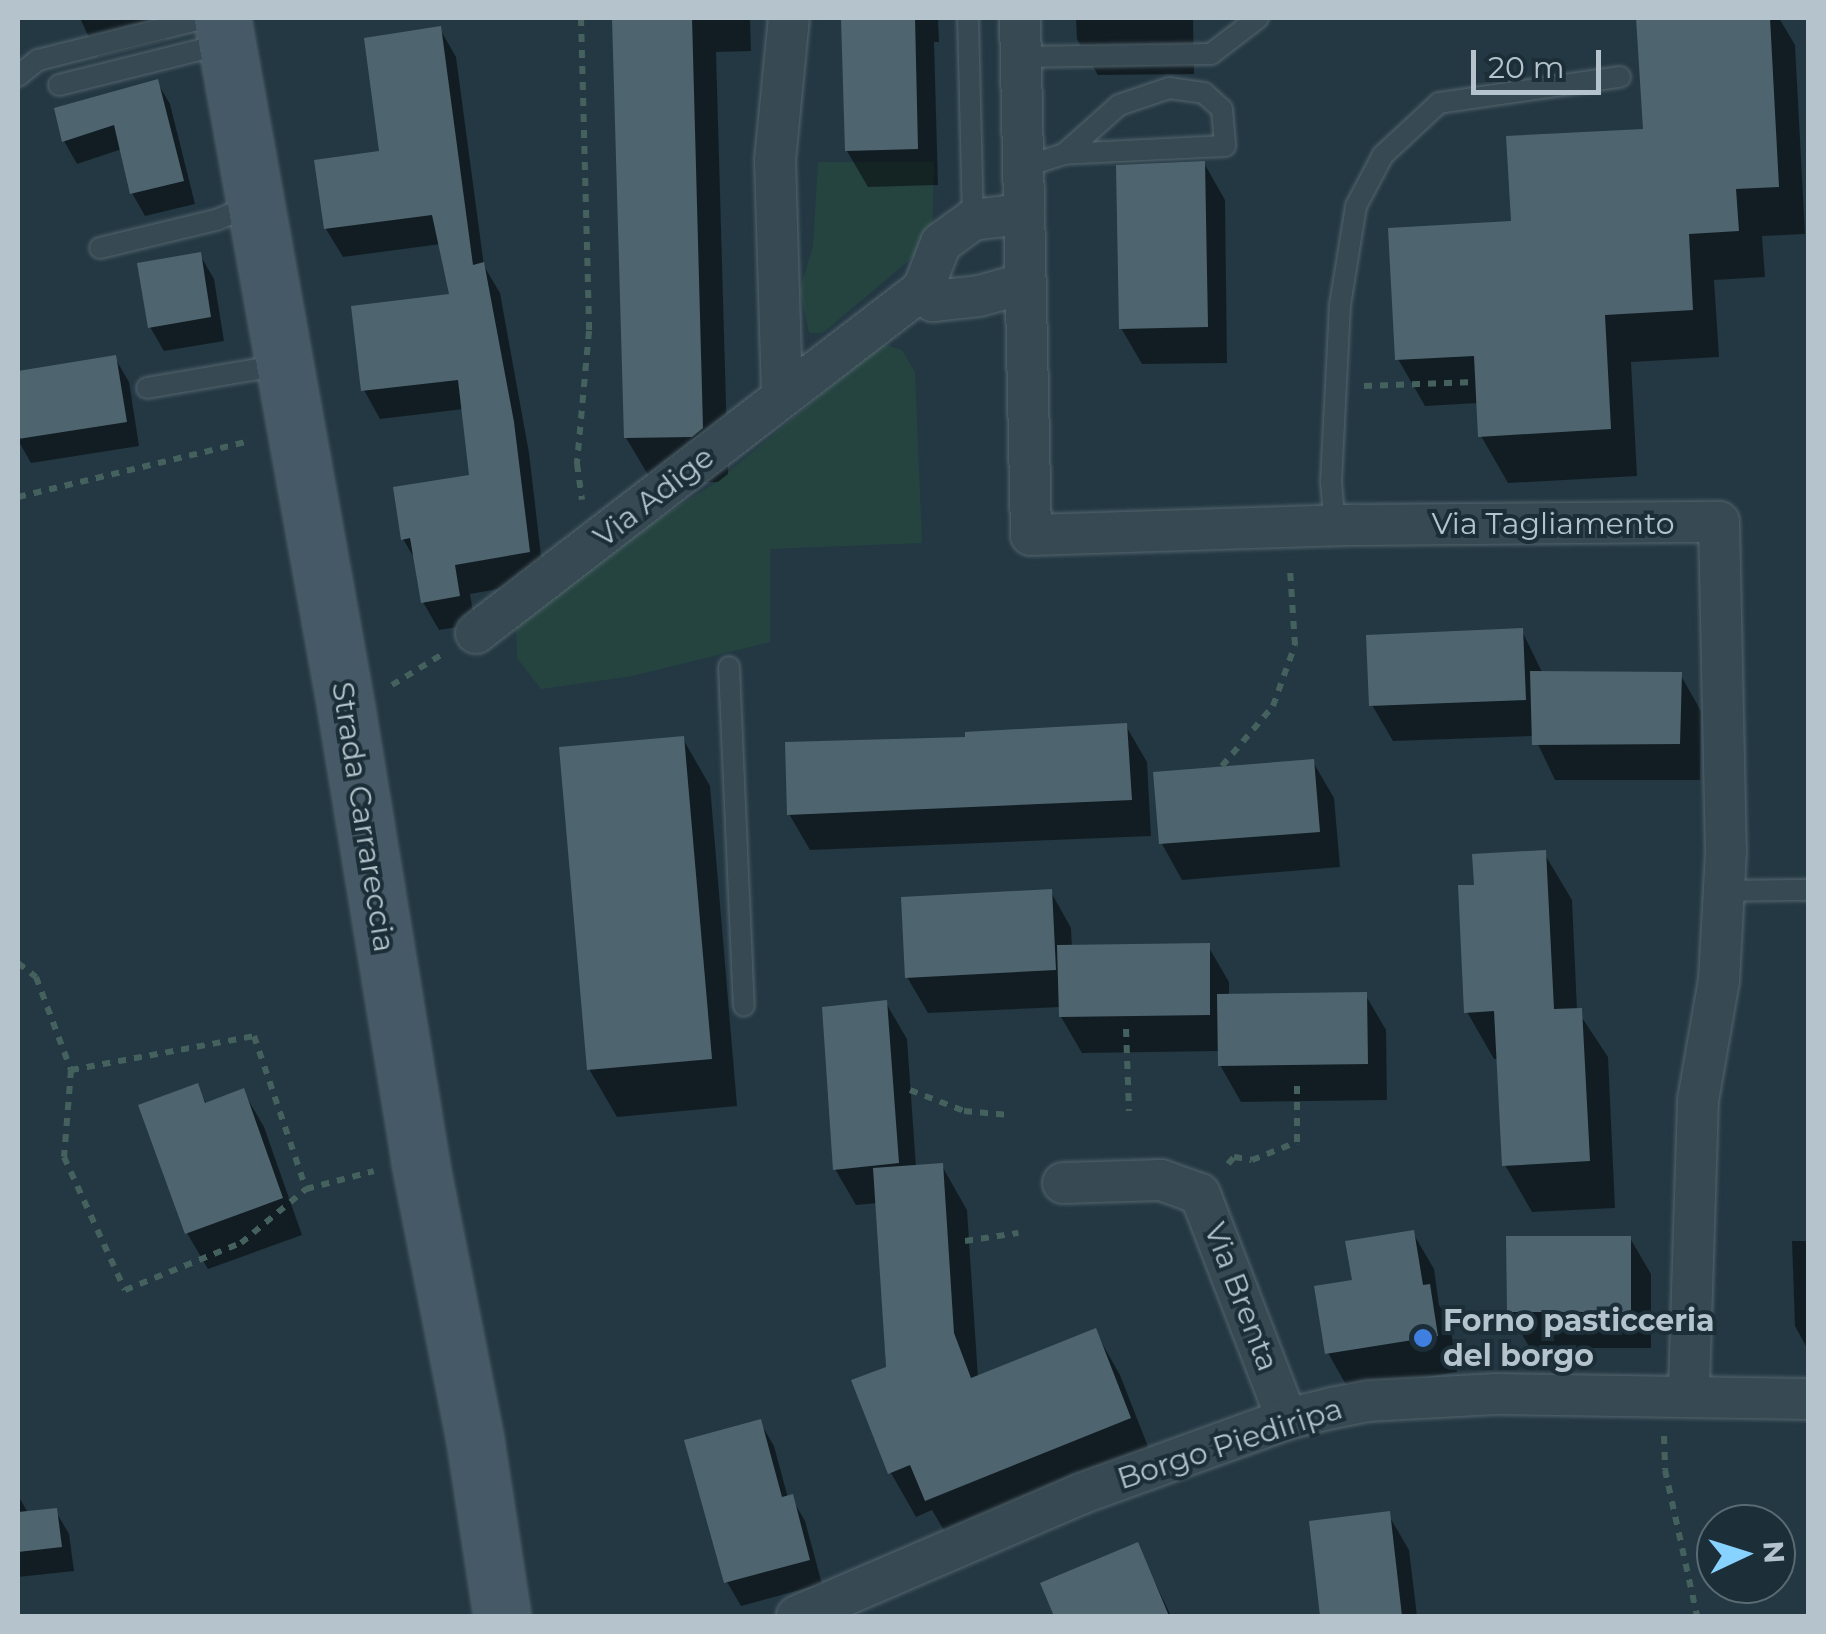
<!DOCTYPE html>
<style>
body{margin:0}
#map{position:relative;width:1826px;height:1634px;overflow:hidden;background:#233843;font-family:Montserrat,sans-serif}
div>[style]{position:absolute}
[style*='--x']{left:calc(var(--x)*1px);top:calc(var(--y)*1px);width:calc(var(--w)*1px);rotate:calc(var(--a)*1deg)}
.green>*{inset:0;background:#254440}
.shadow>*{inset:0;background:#0007}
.building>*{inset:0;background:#4e6570}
.path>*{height:6px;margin-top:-3px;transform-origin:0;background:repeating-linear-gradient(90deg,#45615e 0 8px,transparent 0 16px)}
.roads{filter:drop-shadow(0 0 2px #55666f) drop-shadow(0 0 2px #55666f)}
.lane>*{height:20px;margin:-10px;padding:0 10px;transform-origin:10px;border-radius:10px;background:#374952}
.street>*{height:40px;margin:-20px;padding:0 20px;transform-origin:20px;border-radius:20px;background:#374952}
.secondary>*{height:55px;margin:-27.5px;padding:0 27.5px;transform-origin:27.5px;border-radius:27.5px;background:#455966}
.dots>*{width:28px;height:28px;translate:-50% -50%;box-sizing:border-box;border:5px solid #1c2e37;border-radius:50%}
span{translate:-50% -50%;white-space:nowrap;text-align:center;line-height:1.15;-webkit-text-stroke:8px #1c2e37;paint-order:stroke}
.street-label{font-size:30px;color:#b4c3cc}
.poi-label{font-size:30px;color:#b4c3cc;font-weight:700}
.left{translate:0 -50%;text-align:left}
.frame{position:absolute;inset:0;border:20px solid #b4c3cc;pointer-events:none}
.north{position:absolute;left:1696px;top:1504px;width:100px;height:100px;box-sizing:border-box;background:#1c2e37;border:2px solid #596a73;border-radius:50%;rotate:86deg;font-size:28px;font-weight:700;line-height:40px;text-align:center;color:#b4c3cc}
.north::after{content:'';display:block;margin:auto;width:35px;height:45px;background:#87d2ff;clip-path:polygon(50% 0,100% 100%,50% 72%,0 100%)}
.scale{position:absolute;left:1471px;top:50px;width:130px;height:45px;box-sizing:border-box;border:5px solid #b4c3cc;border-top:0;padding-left:12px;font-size:30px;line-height:35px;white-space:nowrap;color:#b4c3cc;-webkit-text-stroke:8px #1c2e37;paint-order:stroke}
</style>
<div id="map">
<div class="green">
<div style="clip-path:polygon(818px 162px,934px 162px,932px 241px,823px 333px,809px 333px,800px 290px,813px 246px)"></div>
<div style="clip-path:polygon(882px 344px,902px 350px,915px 372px,922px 543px,770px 549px,770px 642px,632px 676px,541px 689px,517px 658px,516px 625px,600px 556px,715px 483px)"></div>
</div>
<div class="shadow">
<div style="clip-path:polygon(80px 18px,160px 18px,166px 40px,98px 57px)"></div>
<div style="clip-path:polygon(615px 18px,750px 18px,751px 51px,716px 52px,728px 474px,718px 482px,653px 483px,626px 438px)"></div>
<div style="clip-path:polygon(843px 18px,938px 18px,939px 42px,934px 42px,938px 185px,868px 187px,847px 151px)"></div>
<div style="clip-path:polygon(1076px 18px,1193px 18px,1194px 74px,1098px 75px,1077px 39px)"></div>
<div style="clip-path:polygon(1639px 18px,1779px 18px,1795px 45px,1805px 234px,1762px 236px,1765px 277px,1714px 280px,1719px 357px,1631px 362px,1637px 476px,1508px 483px,1481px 436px,1479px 403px,1425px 406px,1398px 359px,1513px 224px,1646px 131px)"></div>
<div style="clip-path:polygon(440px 29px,456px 57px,484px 266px,500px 293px,529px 453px,544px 581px,470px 594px,475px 624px,439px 630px,423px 602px,416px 561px,403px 539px,471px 477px,464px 409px,380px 419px,364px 390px,452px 296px,441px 244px,343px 257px,326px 229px,382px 153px)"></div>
<div style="clip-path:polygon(157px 82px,170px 104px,195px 204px,145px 216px,132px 193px,122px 149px,77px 164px,64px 141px)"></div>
<div style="clip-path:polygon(1204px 163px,1225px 200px,1227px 363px,1142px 364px,1121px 328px)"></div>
<div style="clip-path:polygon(200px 255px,214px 279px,224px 341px,164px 351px,150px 327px)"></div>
<div style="clip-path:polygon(115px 358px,129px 382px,139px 446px,31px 463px,18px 440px,18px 373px)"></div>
<div style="clip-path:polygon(1522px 631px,1543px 674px,1680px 674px,1701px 711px,1700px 780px,1555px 780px,1534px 736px,1393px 741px,1372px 705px)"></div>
<div style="clip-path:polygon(1126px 726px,1147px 762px,1151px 836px,810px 850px,789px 814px,968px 740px)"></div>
<div style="clip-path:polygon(683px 739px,710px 786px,737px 1106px,617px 1117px,589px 1069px)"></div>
<div style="clip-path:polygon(1313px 762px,1334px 798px,1340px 867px,1182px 880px,1162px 844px)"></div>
<div style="clip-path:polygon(1544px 853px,1572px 900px,1577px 1010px,1608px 1057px,1615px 1208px,1532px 1212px,1505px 1165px,1499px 1059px,1494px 1059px,1467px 1012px)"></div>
<div style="clip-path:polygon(1051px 892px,1071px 928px,1072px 948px,1208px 946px,1229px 982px,1229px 996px,1365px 994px,1386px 1030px,1387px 1100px,1241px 1102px,1220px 1065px,1220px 1051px,1082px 1053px,1061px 1017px,1061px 1007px,928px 1013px,907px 977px)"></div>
<div style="clip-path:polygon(886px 1003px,907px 1039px,916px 1167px,942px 1166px,967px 1210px,978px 1378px,1095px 1331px,1120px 1375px,1154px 1462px,952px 1544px,932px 1510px,916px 1517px,891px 1473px,878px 1203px,856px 1205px,835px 1169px)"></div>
<div style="clip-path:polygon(197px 1086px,207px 1105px,243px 1091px,264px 1127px,302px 1235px,208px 1269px,187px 1233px)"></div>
<div style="clip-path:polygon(1413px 1233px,1434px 1269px,1439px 1305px,1450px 1323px,1457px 1372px,1349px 1390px,1328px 1353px,1355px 1282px)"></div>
<div style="clip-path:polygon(1630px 1238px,1651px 1274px,1651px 1348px,1530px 1348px,1509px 1312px)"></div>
<div style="clip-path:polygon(1792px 1241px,1808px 1241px,1808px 1350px,1795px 1326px)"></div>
<div style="clip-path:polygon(760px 1422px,774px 1446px,788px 1498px,791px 1497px,805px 1521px,822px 1584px,741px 1606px,727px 1582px)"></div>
<div style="clip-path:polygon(18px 1495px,28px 1513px,55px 1510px,69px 1534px,74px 1571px,18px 1577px)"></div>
<div style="clip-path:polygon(1388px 1514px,1409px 1550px,1417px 1616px,1323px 1616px,1311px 1523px)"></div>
<div style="clip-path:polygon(1137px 1545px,1171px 1616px,1056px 1616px,1043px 1584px)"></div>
</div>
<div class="building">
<div style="clip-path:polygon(612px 18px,692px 18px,703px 428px,692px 437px,624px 438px)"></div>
<div style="clip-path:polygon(841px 18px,915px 18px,918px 149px,845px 151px)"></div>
<div style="clip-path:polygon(1636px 18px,1770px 18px,1779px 187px,1736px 189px,1739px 231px,1689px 234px,1693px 310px,1605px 315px,1611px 429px,1478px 437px,1474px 356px,1395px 360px,1388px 228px,1511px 221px,1506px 136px,1643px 129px)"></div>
<div style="clip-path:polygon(441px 26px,473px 265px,484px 262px,514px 422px,530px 552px,455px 565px,460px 596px,421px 603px,410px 538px,401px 540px,393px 487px,469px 475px,458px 380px,361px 391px,351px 306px,449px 294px,432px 215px,324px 229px,314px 160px,379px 151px,364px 38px)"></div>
<div style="clip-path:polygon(158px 79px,184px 181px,130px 194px,114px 125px,62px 142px,54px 108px)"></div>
<div style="clip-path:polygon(1205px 161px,1208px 327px,1119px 329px,1116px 165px)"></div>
<div style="clip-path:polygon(201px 252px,211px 317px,148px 328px,137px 263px)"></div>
<div style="clip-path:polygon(116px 355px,127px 422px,18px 439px,18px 371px)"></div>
<div style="clip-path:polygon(1523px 628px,1526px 700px,1369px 706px,1366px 635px)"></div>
<div style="clip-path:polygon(1530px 671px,1682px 672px,1680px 744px,1532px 745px)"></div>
<div style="clip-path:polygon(1127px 723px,1132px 800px,787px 815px,785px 742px,965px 737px,965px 732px)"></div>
<div style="clip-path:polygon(684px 736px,712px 1059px,587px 1070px,559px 747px)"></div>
<div style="clip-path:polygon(1314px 759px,1320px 832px,1159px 844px,1153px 772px)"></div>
<div style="clip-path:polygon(1546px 850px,1554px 1009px,1582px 1008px,1590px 1161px,1502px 1166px,1494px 1011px,1464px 1013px,1458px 885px,1474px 885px,1472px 854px)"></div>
<div style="clip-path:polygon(1052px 889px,1056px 970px,905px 978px,901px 897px)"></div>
<div style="clip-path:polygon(1210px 943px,1210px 1015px,1059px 1017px,1057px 945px)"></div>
<div style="clip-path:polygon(1367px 992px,1368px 1064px,1218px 1066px,1217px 994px)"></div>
<div style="clip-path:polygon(887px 1000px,899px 1163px,833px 1170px,822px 1007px)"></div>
<div style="clip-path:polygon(198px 1083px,205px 1103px,244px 1088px,283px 1198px,185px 1234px,138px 1105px)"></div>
<div style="clip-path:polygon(943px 1163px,954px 1333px,971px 1378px,1096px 1328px,1131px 1418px,925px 1501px,910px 1465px,888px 1474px,851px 1380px,886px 1367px,873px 1168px)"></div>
<div style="clip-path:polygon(1414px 1230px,1423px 1285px,1430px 1284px,1438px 1336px,1325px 1354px,1314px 1286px,1352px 1280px,1345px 1241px)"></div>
<div style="clip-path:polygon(1506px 1236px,1631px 1236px,1631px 1312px,1507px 1312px)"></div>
<div style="clip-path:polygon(761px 1419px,782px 1497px,793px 1494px,810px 1560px,724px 1583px,684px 1440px)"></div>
<div style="clip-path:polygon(57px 1508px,62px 1547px,18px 1552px,18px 1512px)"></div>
<div style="clip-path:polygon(1390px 1511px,1402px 1616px,1320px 1616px,1309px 1521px)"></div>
<div style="clip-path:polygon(1138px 1542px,1169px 1616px,1054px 1616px,1040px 1583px)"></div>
</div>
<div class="path">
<div style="--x:581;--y:18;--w:313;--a:88.5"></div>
<div style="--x:589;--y:331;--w:134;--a:95.2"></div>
<div style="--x:577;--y:464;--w:36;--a:82"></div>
<div style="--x:1364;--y:386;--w:111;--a:-2.1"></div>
<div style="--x:18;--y:497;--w:239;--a:-13.6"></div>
<div style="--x:392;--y:685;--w:57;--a:-31.5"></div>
<div style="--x:1222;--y:766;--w:79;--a:-49.6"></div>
<div style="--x:1273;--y:706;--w:65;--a:-70.2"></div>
<div style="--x:1295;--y:645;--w:76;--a:-93.8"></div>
<div style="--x:18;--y:963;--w:23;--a:38"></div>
<div style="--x:36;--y:977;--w:99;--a:69.4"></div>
<div style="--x:71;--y:1070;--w:186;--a:-10.5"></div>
<div style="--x:254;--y:1036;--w:162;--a:71.2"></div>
<div style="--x:306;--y:1189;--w:70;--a:-14.8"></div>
<div style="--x:1126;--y:1029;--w:82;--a:87.9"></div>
<div style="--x:71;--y:1070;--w:87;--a:94.6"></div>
<div style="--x:64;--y:1157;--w:146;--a:65.4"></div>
<div style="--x:125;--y:1290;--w:125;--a:-22.1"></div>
<div style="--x:241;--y:1243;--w:85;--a:-39.7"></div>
<div style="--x:910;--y:1090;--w:58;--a:21.3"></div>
<div style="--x:964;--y:1111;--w:45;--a:5.1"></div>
<div style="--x:1228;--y:1164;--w:9;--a:-49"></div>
<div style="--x:1234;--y:1157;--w:18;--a:9"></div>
<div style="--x:1252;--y:1160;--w:48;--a:-21.8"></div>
<div style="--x:1297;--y:1142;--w:63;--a:-90"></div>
<div style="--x:965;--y:1241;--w:54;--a:-8.6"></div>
<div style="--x:1664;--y:1436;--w:34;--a:88"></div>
<div style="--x:1665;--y:1470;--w:149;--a:77.6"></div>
</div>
<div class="roads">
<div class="lane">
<div style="--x:968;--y:18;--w:202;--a:88.6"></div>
<div style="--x:1020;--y:57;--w:191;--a:-0.9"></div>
<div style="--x:1211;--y:54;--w:59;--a:-37.5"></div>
<div style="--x:18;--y:76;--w:26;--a:-39"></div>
<div style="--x:38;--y:60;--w:172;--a:-14.1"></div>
<div style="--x:59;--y:85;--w:170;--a:-14"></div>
<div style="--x:1021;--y:168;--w:45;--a:-18"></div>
<div style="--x:1064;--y:154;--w:74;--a:-41.7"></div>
<div style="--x:1119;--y:105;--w:53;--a:-18.8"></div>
<div style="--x:1169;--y:88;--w:35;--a:8"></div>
<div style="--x:1204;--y:93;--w:24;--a:42"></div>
<div style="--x:1222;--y:109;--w:37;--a:85"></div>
<div style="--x:1225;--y:146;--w:161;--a:177.2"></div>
<div style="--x:100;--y:248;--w:119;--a:-13.6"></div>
<div style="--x:216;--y:220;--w:40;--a:-22"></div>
<div style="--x:147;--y:388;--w:136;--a:-9.7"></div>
<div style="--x:1335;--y:525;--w:43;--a:-95.3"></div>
<div style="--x:1331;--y:482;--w:177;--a:-87.1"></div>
<div style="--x:1340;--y:305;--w:100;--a:-80.8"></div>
<div style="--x:1356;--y:206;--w:58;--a:-62.1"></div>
<div style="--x:1383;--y:155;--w:76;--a:-42.9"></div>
<div style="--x:1439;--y:103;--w:183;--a:-8.2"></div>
<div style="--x:729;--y:667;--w:339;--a:87.5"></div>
<div style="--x:1724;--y:891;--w:84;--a:-0.7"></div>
</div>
<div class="street">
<div style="--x:1020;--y:18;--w:517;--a:88.78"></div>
<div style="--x:1031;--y:535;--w:325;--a:-1.8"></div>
<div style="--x:1356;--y:525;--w:363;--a:-0.5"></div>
<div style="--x:1719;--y:522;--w:329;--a:88.8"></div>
<div style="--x:1726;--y:851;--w:129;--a:93.1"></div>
<div style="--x:1719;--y:980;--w:122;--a:99.9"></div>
<div style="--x:1698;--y:1100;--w:294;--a:91.8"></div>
<div style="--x:923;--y:289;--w:16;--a:50"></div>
<div style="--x:933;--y:301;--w:46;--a:-6.2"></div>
<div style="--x:979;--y:296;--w:46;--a:-15.3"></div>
<div style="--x:782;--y:395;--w:235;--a:-91.7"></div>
<div style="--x:775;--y:160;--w:143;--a:-84.4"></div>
<div style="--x:476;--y:633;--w:564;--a:-37.58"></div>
<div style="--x:923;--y:289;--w:49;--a:-68.6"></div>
<div style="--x:941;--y:243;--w:39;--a:-36"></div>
<div style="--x:973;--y:220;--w:48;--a:-7.1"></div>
<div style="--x:1063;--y:1183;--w:98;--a:-1.8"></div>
<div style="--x:1161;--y:1180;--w:41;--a:19.7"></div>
<div style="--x:1200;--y:1194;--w:241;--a:68.9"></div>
<div style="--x:797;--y:1616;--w:308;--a:-23.3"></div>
<div style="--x:1080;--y:1494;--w:220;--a:-19.9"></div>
<div style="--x:1287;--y:1419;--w:46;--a:-13.7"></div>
<div style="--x:1332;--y:1408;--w:36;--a:-11"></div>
<div style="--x:1367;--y:1401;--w:129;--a:-3.1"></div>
<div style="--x:1496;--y:1394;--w:312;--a:0.9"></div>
</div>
<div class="secondary">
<div style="--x:222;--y:18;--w:701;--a:79.81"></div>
<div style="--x:346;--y:708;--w:460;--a:80.7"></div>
<div style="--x:420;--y:1162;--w:283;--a:78.8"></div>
<div style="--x:475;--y:1440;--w:178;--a:81.3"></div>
</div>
</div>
<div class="dots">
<div style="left:1423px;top:1338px;background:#3f7fe0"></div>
</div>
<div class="street-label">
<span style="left:654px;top:497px;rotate:-38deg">Via Adige</span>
<span style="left:1553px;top:524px">Via Tagliamento</span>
<span style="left:363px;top:817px;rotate:81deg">Strada Carrareccia</span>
<span style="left:1241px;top:1297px;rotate:69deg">Via Brenta</span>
<span style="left:1230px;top:1444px;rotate:-18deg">Borgo Piediripa</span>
</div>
<div class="poi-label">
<span class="left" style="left:1443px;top:1338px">Forno pasticceria<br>del borgo</span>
</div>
<div class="frame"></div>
<div class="north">N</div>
<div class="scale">20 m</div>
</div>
